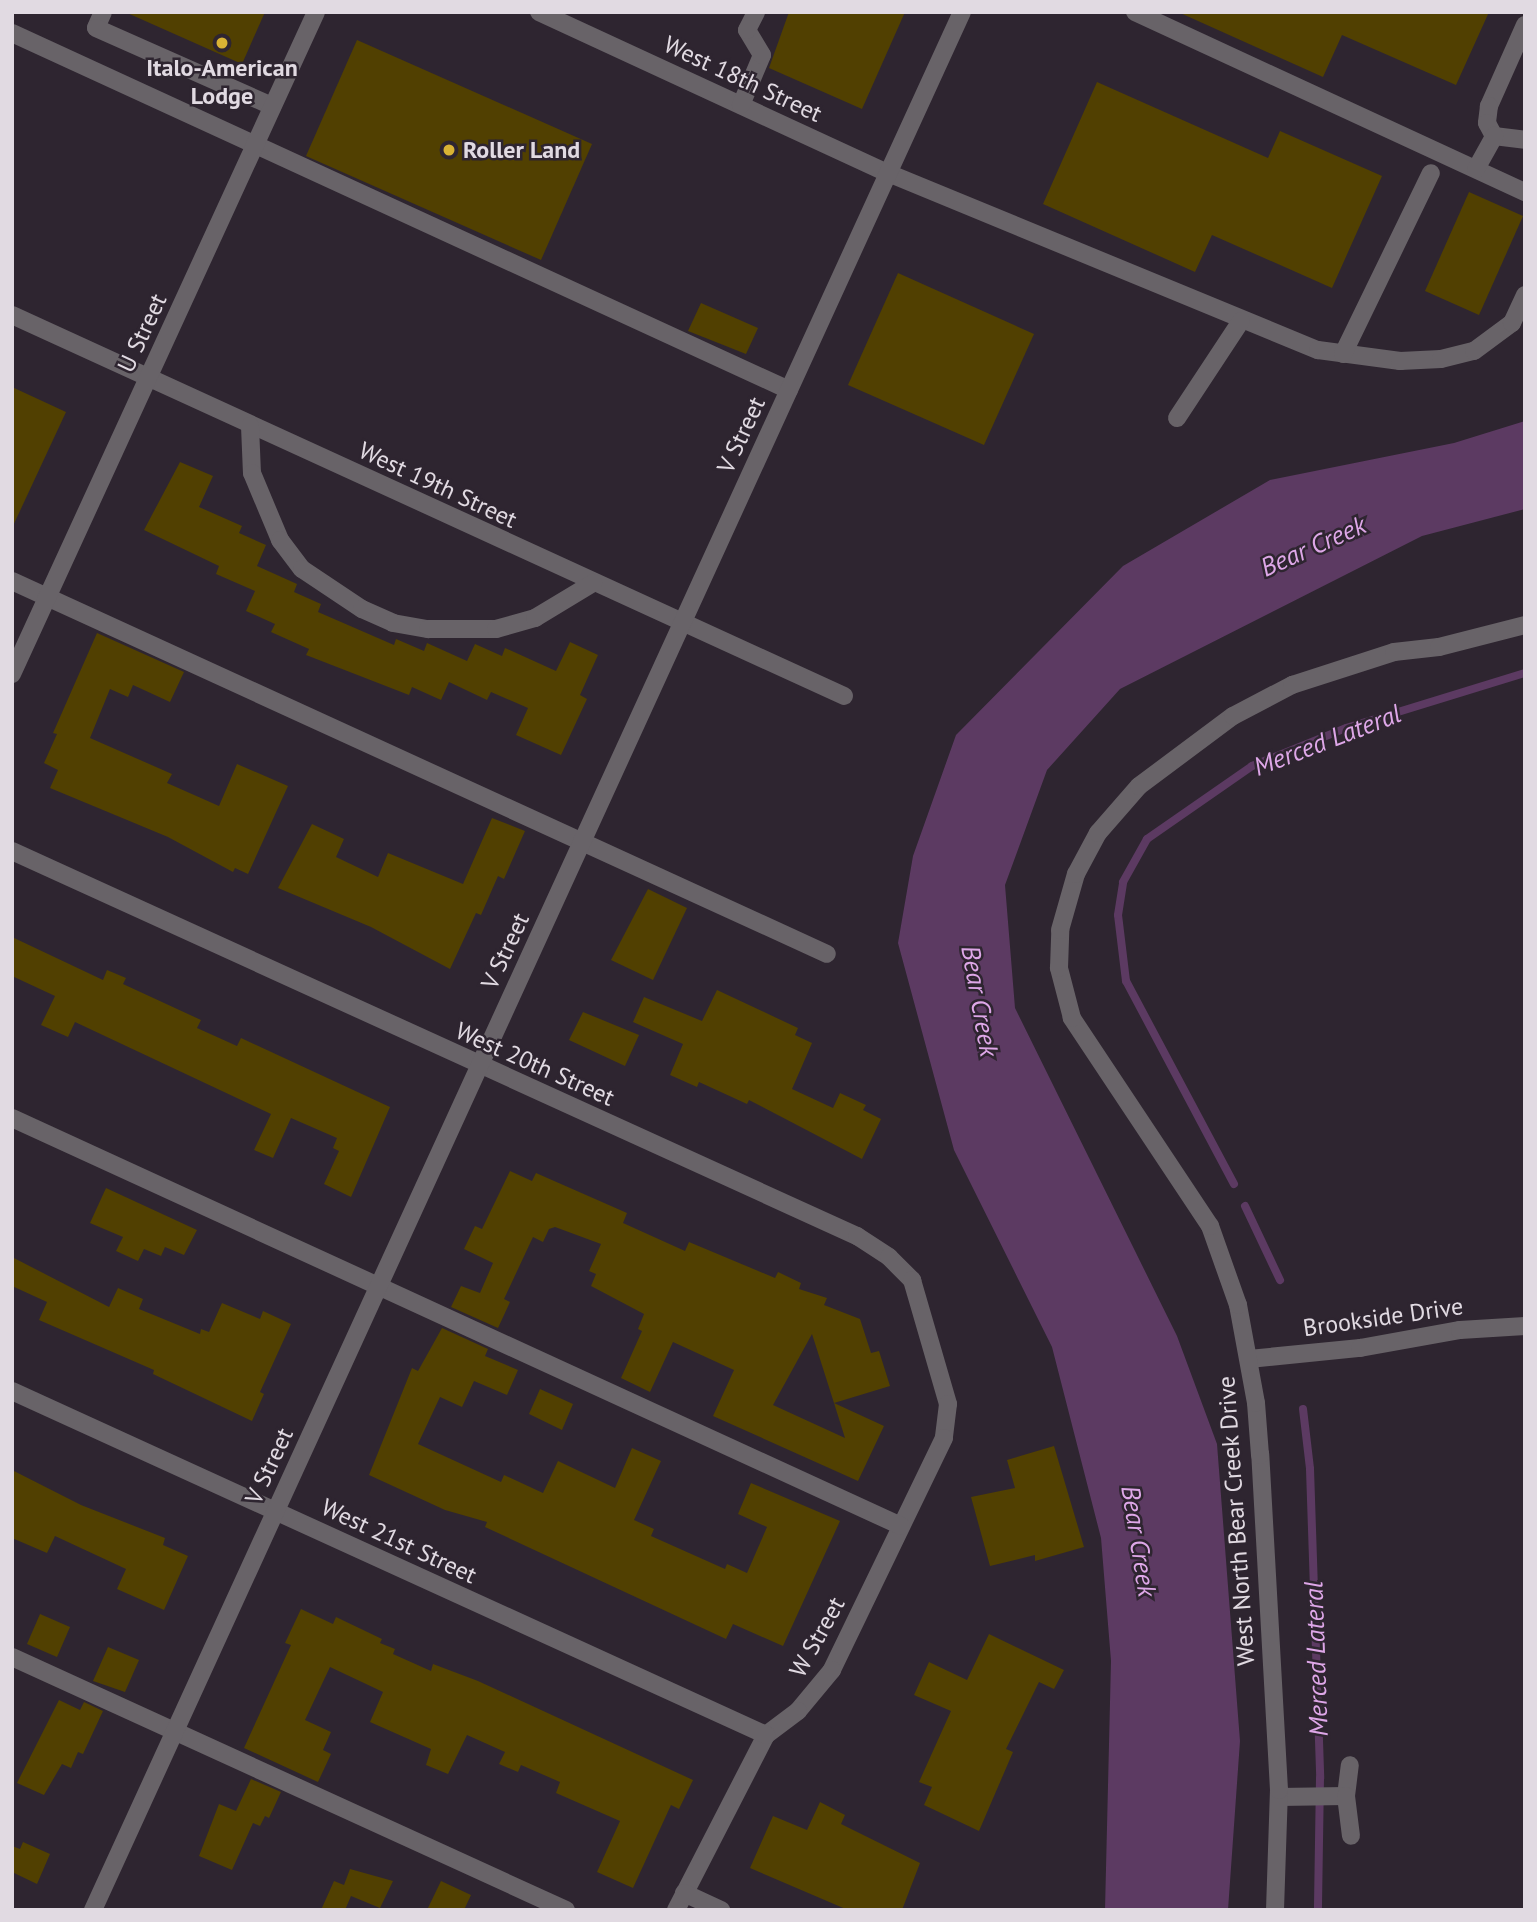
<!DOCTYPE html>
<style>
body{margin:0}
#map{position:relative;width:1537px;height:1922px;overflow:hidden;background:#2e2530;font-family:"PT Sans",sans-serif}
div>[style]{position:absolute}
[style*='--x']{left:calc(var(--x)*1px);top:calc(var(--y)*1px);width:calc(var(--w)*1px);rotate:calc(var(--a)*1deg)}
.water>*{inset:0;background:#5c3a62}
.stream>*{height:8px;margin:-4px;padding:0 4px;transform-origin:4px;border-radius:4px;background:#5c3a62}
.building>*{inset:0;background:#514001}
.minor>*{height:18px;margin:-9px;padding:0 9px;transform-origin:9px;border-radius:9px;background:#686368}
.dots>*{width:19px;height:19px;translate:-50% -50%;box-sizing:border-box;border:4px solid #2e2530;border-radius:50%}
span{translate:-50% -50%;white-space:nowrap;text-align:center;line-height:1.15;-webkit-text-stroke:5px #2e2530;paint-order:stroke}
.poi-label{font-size:24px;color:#e1dae2;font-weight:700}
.left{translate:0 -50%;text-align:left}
.street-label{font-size:24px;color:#e1dae2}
.water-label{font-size:26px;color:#dea7e8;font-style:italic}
.frame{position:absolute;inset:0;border:14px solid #e1dae2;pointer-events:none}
</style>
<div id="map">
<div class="water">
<div style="clip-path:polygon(1525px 421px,1525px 509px,1422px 536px,1120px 689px,1047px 770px,1005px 885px,1015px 1008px,1177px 1336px,1217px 1444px,1240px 1741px,1228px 1910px,1105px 1910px,1111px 1661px,1101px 1538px,1052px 1347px,954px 1150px,898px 943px,913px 856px,956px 735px,1123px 566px,1270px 480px,1454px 443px)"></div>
</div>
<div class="stream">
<div style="--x:1234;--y:1184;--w:230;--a:-118"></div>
<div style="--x:1126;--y:981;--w:66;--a:-96.9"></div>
<div style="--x:1118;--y:915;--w:33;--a:-81"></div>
<div style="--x:1123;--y:882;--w:49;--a:-60.8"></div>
<div style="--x:1147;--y:839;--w:128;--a:-34.8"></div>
<div style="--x:1252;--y:766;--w:101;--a:-22"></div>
<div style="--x:1346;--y:728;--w:187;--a:-17.1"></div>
<div style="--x:1245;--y:1206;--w:82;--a:64.7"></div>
<div style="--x:1303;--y:1409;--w:60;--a:83.3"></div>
<div style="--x:1310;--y:1469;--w:309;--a:88.1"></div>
<div style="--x:1320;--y:1778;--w:132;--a:90.9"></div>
</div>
<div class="building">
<div style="clip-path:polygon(125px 12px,265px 12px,242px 64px)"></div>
<div style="clip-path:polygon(789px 12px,905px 12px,862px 109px,769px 68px)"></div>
<div style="clip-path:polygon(1178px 12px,1489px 12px,1456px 85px,1342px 35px,1323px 77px)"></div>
<div style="clip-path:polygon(357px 40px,592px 144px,541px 260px,306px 156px)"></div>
<div style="clip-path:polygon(1097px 82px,1268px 158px,1280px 131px,1382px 176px,1332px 288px,1212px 235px,1195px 272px,1043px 204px)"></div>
<div style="clip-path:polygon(1469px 192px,1523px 216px,1479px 315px,1425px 291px)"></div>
<div style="clip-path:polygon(898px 273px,1034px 334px,984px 445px,848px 385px)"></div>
<div style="clip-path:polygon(701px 303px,758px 328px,746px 354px,688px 331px)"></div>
<div style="clip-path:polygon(12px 387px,66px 412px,12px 528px)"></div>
<div style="clip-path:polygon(180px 462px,213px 476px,199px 507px,242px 526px,239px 533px,266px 545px,257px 566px,297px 584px,294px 592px,321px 604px,318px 612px,394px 645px,396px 639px,424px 651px,427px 643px,467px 661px,475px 644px,502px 656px,505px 648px,556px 671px,570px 642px,598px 655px,580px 695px,587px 699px,561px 755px,516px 735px,528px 708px,491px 692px,487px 700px,449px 682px,441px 700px,412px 687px,409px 695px,306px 655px,309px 649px,271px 632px,275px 624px,246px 611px,255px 591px,216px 574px,219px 566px,144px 530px)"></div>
<div style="clip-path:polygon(97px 633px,184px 672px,170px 702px,133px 685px,128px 697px,110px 689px,90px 738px,172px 774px,167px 783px,219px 806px,237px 764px,288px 786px,248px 874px,235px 868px,233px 872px,168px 837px,50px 788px,58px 770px,44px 763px,57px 734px,53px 733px)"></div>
<div style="clip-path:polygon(492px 818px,525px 831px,504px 879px,498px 876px,481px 915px,476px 913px,450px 969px,371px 927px,278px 888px,312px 824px,344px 839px,336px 857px,378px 877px,388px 853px,463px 884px)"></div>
<div style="clip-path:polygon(648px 889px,687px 908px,653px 980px,611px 960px)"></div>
<div style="clip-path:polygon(12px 937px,103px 980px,107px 970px,126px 978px,123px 984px,201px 1020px,197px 1028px,237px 1046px,241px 1038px,390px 1107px,351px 1197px,324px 1184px,339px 1151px,333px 1148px,337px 1138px,291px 1118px,273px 1158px,254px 1150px,271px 1114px,75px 1022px,68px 1037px,41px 1025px,55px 996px,12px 976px)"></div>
<div style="clip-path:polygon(717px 990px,798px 1028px,795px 1035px,812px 1043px,792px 1089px,833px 1108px,840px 1093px,866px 1105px,863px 1110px,881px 1119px,862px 1159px,749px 1100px,747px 1104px,699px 1082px,697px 1087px,670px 1075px,683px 1044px,633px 1022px,644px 997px,702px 1021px)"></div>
<div style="clip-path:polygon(583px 1012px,639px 1035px,625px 1066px,569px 1040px)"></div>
<div style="clip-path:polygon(510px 1171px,532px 1181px,536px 1173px,627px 1213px,623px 1223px,685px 1251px,689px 1242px,775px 1278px,778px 1272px,801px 1283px,799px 1289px,827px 1298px,824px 1305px,860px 1319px,871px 1353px,879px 1351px,890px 1386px,834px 1403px,812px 1334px,773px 1405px,845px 1438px,834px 1403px,884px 1426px,858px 1481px,713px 1416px,734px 1370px,673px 1342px,650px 1392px,621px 1378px,642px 1331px,638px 1329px,644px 1314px,591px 1286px,596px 1274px,589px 1271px,601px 1244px,555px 1227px,549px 1229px,543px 1242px,533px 1237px,504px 1299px,510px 1302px,498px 1328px,451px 1307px,461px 1286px,480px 1293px,493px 1263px,464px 1249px,475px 1226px,482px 1229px)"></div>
<div style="clip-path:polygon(106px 1188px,197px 1230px,184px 1255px,165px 1247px,161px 1256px,144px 1249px,138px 1261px,116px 1251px,123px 1237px,90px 1223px)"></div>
<div style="clip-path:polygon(12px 1257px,109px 1307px,118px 1288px,143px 1299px,139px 1309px,200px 1334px,201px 1329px,209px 1332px,222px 1303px,260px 1319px,263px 1311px,291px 1324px,260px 1392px,264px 1394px,252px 1421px,153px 1374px,154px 1370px,39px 1320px,47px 1302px,12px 1286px)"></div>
<div style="clip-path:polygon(442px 1328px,488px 1349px,485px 1356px,518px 1370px,507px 1395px,474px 1381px,462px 1407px,440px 1397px,418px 1444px,501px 1482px,504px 1475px,543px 1493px,558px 1461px,615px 1488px,632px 1448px,661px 1461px,634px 1520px,654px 1529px,651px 1536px,725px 1569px,727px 1564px,747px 1573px,767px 1527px,738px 1514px,751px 1483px,840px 1521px,783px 1646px,733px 1624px,726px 1639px,485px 1527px,487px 1522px,445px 1510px,369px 1475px,412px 1368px,418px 1371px)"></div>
<div style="clip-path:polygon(540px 1389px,573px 1404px,562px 1430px,529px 1414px)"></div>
<div style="clip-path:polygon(1054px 1446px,1084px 1547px,1035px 1561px,1035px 1555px,990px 1566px,971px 1497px,1015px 1488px,1007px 1460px)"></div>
<div style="clip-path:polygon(12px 1470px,81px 1505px,165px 1538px,163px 1545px,188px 1556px,164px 1610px,117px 1589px,126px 1569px,55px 1536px,47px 1553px,12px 1538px)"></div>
<div style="clip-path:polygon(301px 1609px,333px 1624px,336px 1617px,382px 1639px,380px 1643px,395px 1649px,393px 1654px,431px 1671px,433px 1664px,478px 1681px,693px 1780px,679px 1809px,671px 1805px,633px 1888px,597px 1872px,620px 1821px,556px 1793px,560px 1782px,521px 1765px,518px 1772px,499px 1764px,505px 1752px,467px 1735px,448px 1774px,426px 1765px,431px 1749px,370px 1722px,383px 1692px,330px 1667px,305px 1720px,331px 1732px,323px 1750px,331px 1754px,318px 1782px,244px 1748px,291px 1645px,285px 1643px)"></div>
<div style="clip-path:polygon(40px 1614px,70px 1627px,57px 1657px,27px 1644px)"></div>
<div style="clip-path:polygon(989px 1634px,1064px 1670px,1054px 1689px,1039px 1682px,1006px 1749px,1013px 1752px,979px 1831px,924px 1805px,932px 1787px,919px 1782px,951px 1711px,914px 1695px,929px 1662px,967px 1680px)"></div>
<div style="clip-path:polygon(108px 1647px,139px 1660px,125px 1692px,93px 1681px)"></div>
<div style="clip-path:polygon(59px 1700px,80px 1710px,84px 1702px,103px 1711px,83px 1754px,78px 1752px,71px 1768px,62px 1764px,44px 1795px,17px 1783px)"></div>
<div style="clip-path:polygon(251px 1779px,281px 1792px,269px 1818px,265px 1816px,260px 1826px,253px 1823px,232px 1870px,199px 1856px,219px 1804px,236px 1811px)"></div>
<div style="clip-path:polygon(820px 1802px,845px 1815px,841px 1824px,920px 1863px,902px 1910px,848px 1910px,750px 1868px,773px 1816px,807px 1830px)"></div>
<div style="clip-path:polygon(23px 1842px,50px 1854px,37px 1884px,12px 1872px,12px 1846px,20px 1849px)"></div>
<div style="clip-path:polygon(350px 1869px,393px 1881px,380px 1908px,351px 1896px,345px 1910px,321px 1910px,334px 1881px,344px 1885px)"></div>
<div style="clip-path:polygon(441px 1881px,471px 1895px,464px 1910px,427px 1910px)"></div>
</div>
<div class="minor">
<div style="--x:103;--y:12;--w:17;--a:114"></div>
<div style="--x:96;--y:28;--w:193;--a:23.9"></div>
<div style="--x:539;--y:12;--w:384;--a:24.8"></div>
<div style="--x:888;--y:173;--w:465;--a:22.4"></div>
<div style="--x:1318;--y:350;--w:83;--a:7.6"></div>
<div style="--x:1400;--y:361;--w:41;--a:-2.8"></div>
<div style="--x:1441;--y:359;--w:34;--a:-14"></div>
<div style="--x:1474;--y:351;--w:47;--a:-36.4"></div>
<div style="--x:1512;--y:323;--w:31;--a:-65"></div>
<div style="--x:1135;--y:12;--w:430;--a:24.8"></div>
<div style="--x:1525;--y:25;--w:89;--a:114"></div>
<div style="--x:1489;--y:106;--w:17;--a:97"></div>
<div style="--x:1487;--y:123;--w:15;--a:62"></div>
<div style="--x:1494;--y:136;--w:31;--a:7"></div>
<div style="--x:12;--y:33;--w:855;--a:24.68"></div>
<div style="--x:741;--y:105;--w:54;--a:-67.2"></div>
<div style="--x:762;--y:55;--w:29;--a:-121"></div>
<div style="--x:747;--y:30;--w:20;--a:-63"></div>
<div style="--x:1476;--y:169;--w:38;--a:-61"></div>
<div style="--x:12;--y:315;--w:915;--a:24.6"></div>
<div style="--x:1343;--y:354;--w:201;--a:-64.1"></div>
<div style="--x:1177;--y:418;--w:116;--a:-56.6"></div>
<div style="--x:250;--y:426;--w:47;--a:87.6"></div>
<div style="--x:252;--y:473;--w:73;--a:67.3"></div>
<div style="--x:280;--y:540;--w:36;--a:53"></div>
<div style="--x:302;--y:569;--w:72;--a:33.7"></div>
<div style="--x:362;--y:609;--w:34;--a:24"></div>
<div style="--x:393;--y:623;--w:36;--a:10"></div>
<div style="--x:428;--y:629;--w:68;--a:0"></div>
<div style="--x:496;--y:629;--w:41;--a:-15.8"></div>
<div style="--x:535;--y:618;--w:68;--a:-31.1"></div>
<div style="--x:12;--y:581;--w:896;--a:24.59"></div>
<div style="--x:12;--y:674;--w:728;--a:-65.33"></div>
<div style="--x:12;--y:851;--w:929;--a:24.5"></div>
<div style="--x:857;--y:1236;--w:38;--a:33"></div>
<div style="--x:889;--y:1257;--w:33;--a:45"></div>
<div style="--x:912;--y:1280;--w:129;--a:73.8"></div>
<div style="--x:948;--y:1404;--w:34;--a:97"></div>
<div style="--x:944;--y:1438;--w:258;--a:115.8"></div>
<div style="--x:832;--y:1670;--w:53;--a:129.7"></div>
<div style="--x:798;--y:1711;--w:40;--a:143"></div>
<div style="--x:766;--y:1735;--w:197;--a:117.2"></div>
<div style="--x:12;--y:1118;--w:978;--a:24.65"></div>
<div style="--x:1249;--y:1359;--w:112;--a:-5.7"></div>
<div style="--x:1360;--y:1348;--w:102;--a:-10.2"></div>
<div style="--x:1460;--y:1330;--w:65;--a:-3.5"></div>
<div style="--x:12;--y:1391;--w:829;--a:24.52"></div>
<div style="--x:12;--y:1657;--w:609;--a:24.55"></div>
<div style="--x:1346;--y:1796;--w:31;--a:-83"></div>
<div style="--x:1279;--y:1797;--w:67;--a:-0.9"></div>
<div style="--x:1346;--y:1796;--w:40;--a:82.9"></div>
<div style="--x:684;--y:1893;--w:41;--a:24.7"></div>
<div style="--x:93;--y:1910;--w:2087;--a:-65.4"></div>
<div style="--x:1275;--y:1910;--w:120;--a:-88.1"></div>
<div style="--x:1279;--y:1790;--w:336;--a:-93.2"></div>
<div style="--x:1260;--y:1455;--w:52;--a:-94.4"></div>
<div style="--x:1256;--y:1403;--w:100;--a:-100.4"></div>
<div style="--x:1238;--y:1305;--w:84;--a:-109.5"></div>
<div style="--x:1210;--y:1226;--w:250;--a:-123.6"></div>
<div style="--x:1072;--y:1018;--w:52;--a:-104.6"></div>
<div style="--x:1059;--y:968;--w:38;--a:-88"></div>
<div style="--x:1060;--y:930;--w:58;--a:-74.1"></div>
<div style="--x:1076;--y:874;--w:47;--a:-61.8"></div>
<div style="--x:1098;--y:833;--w:62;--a:-48.9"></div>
<div style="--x:1139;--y:786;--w:117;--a:-36.7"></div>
<div style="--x:1233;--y:716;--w:67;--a:-27.7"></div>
<div style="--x:1292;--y:685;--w:107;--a:-17.9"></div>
<div style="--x:1394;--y:652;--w:45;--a:-6.3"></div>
<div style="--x:1439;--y:647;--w:89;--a:-14.3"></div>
</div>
<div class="dots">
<div style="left:222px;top:43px;background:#d9b334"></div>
<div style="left:449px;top:150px;background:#d9b334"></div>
</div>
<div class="poi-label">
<span style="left:222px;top:82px">Italo-American<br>Lodge</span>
<span class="left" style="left:463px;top:150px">Roller Land</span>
</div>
<div class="street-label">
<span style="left:743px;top:79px;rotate:25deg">West 18th Street</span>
<span style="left:142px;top:333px;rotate:-65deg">U Street</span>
<span style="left:741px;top:435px;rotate:-65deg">V Street</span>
<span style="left:438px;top:485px;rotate:25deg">West 19th Street</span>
<span style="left:505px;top:951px;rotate:-65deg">V Street</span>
<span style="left:535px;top:1064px;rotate:24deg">West 20th Street</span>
<span style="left:1383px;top:1317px;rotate:-8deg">Brookside Drive</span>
<span style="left:269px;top:1466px;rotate:-65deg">V Street</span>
<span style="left:1236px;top:1521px;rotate:-94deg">West North Bear Creek Drive</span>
<span style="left:399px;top:1541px;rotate:25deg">West 21st Street</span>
<span style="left:817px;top:1637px;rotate:-61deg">W Street</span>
</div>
<div class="water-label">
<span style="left:1313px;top:546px;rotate:-24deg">Bear Creek</span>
<span style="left:1327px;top:740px;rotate:-21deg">Merced Lateral</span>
<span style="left:980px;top:1001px;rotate:80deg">Bear Creek</span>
<span style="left:1139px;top:1541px;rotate:81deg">Bear Creek</span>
<span style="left:1316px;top:1659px;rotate:-92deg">Merced Lateral</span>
</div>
<div class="frame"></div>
</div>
